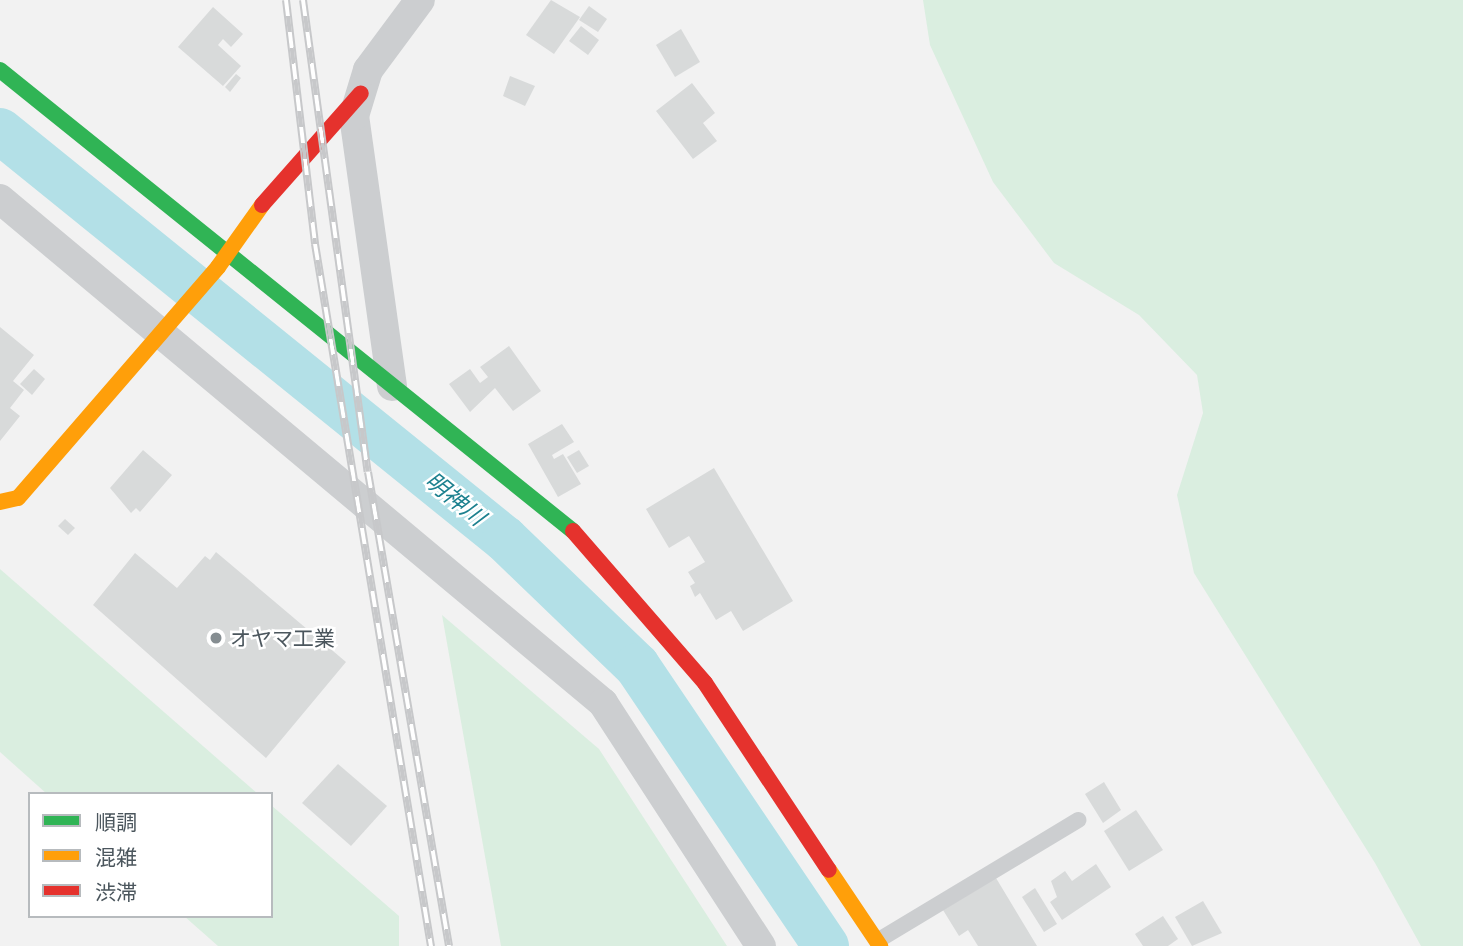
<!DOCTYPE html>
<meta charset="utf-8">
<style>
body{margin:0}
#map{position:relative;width:1463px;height:946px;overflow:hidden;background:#f2f2f2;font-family:Mulish,"Noto Sans JP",sans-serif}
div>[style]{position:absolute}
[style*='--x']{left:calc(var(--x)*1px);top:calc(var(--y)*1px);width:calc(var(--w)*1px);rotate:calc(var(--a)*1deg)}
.green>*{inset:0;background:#daeee0}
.river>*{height:46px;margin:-23px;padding:0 23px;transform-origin:23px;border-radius:23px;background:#b3e0e7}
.building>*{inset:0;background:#d8dada}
.lane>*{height:16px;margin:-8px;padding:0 8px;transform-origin:8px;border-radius:8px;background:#ccced0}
.street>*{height:30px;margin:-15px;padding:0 15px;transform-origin:15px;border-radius:15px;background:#ccced0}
.fast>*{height:16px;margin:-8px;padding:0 8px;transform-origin:8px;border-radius:8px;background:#30b455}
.slow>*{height:16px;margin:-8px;padding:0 8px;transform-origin:8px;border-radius:8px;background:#ff9f0a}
.jam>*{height:16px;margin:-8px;padding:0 8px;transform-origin:8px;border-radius:8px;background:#e5322d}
.rail>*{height:8px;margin-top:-4px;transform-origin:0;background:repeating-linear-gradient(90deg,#fff 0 16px,#c7c8ca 0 32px);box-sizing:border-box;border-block:2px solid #c7c8ca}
.dots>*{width:19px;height:19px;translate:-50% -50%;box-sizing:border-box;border:4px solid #fff;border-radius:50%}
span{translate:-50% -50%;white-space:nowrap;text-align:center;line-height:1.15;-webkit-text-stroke:5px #fff;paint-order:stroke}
.poi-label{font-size:21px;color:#4b565d}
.left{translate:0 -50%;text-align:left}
.water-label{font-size:23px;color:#1d818f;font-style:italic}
.legend{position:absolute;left:28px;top:792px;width:245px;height:126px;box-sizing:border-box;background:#fff;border:2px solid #b7bbbe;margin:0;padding:9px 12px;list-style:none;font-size:21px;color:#4b565d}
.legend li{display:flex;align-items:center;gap:14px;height:35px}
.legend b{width:35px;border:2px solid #b7bbbe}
</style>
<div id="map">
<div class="green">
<div style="clip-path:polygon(923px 0,1463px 0,1463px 946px,1421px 946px,1375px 863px,1194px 573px,1177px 495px,1203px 413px,1197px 375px,1139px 315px,1054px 263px,993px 182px,930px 45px)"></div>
<div style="clip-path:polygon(0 569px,258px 794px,47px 794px,0 752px)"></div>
<div style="clip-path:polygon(442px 615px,599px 749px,727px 946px,501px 946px)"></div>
<div style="clip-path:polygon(271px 805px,399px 916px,399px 946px,218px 946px,184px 916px,271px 916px)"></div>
</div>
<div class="river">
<div style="--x:0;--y:131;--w:649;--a:38.94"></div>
<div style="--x:505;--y:539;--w:183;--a:43.9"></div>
<div style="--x:637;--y:666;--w:338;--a:56"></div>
</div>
<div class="building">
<div style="clip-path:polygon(551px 0,580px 17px,554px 54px,526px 35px)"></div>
<div style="clip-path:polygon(589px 6px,607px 19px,598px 32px,579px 20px)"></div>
<div style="clip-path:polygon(213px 7px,243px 34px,231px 47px,223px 39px,218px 45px,241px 66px,223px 86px,178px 47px)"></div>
<div style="clip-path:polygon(581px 26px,599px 40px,588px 55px,569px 41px)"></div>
<div style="clip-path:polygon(681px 29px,700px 62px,675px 77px,656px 45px)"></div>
<div style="clip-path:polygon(236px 74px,241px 78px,230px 92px,225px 87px)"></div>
<div style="clip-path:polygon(510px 76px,535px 86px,525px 106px,503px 96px)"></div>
<div style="clip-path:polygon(692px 83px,715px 113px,703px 123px,717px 141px,693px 159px,656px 111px)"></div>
<div style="clip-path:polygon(0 327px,34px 355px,13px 381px,24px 390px,10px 408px,20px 416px,0 441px)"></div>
<div style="clip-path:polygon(509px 346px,541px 391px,513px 411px,495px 388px,470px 412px,449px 384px,470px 369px,480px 383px,488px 377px,480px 367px)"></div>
<div style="clip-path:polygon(34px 369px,45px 379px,32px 395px,20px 384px)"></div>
<div style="clip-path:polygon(562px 424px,574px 442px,552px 455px,554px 459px,563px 454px,581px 484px,558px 497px,528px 444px)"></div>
<div style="clip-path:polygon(143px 450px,172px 475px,140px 512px,136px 508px,131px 513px,110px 488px)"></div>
<div style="clip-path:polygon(579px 450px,589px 466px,577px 473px,567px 457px)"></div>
<div style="clip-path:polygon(714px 468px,793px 601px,743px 631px,731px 611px,716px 620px,700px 593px,695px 597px,690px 586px,695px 583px,688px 572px,705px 562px,689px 536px,669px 548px,646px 509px)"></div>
<div style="clip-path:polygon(65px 519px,75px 528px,68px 535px,58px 526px)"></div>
<div style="clip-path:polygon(216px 552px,346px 662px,266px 758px,93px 605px,135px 553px,177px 588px,205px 556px,210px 560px)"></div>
<div style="clip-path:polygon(338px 764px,387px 806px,351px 846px,302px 803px)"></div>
<div style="clip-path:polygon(1104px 782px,1121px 810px,1103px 823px,1085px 794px)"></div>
<div style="clip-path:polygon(1136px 810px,1163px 850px,1129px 871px,1104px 831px)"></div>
<div style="clip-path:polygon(1096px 864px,1111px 887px,1062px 920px,1050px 902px,1057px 897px,1051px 881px,1065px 871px,1072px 881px)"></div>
<div style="clip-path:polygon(996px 878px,1037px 946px,978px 946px,968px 930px,959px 936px,943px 910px)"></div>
<div style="clip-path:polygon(1035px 888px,1057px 924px,1044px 932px,1022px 897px)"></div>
<div style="clip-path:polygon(1203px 901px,1222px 933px,1192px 946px,1175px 917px)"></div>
<div style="clip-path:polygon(1163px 916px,1178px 939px,1168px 946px,1143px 946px,1135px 934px)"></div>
</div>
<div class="lane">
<div style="--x:877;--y:941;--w:235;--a:-31"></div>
</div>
<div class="street">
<div style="--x:0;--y:199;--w:786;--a:39.89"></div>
<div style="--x:603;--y:703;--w:290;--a:57"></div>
<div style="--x:392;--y:386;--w:273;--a:-98"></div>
<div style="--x:354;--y:116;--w:48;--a:-73.1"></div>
<div style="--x:368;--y:70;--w:87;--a:-53.4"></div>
</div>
<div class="fast">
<div style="--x:0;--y:70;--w:735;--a:38.82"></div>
</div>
<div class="slow">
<div style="--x:0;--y:502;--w:18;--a:-13"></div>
<div style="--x:18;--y:498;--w:306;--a:-49.1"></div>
<div style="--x:218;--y:267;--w:76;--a:-54.6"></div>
<div style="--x:829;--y:870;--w:92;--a:56.1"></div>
</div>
<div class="jam">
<div style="--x:262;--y:205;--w:149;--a:-48.5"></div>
<div style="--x:573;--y:531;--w:201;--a:49"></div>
<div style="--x:705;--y:683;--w:224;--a:56.5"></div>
</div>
<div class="rail">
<div style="--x:286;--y:0;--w:246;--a:83.2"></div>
<div style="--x:315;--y:244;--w:712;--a:80.62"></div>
<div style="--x:303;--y:0;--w:476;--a:82.2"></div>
<div style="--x:368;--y:472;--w:481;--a:80.3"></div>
</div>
<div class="dots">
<div style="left:216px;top:638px;background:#858d91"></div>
</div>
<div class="poi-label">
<span class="left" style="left:230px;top:638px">オヤマ工業</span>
</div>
<div class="water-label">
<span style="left:455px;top:499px;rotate:39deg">明神川</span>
</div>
<ul class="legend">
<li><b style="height:9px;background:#30b455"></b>順調</li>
<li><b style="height:9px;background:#ff9f0a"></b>混雑</li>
<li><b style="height:9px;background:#e5322d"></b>渋滞</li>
</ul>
</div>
